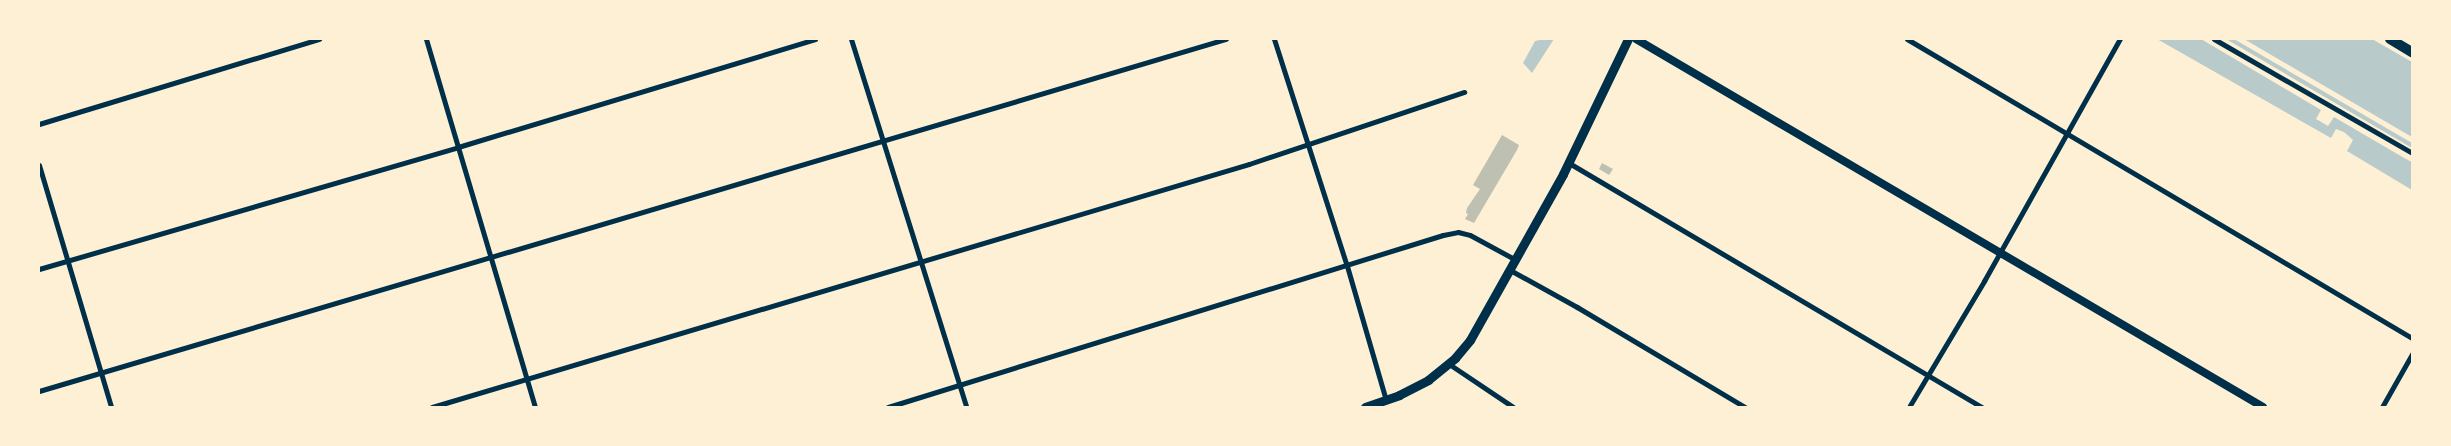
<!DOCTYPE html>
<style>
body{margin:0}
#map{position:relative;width:2451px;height:446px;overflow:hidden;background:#fdf0d5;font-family:"Source Serif 4",serif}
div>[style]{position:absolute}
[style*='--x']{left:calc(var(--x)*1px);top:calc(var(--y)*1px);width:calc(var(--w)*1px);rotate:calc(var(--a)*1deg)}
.green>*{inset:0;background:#b9caca}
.building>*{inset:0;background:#bec0b2}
.minor>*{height:5px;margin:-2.5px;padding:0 2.5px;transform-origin:2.5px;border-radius:2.5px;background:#003049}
.tertiary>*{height:8px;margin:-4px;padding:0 4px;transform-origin:4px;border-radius:4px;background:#003049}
.secondary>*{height:9px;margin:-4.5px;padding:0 4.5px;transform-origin:4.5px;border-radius:4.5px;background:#003049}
.primary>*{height:10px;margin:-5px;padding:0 5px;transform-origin:5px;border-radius:5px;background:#003049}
span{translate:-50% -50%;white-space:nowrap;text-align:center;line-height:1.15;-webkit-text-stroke:4px #fdf0d5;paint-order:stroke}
.frame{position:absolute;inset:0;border:40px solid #fdf0d5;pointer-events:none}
</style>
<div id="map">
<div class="green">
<div style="clip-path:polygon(1545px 39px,1554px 39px,1532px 73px,1523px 63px,1535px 41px)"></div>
<div style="clip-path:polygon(2157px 39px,2201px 39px,2321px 110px,2316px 119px,2328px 126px,2334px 117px,2406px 159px,2412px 162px,2412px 190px,2347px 151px,2353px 140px,2344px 132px,2336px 129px,2331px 138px)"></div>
<div style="clip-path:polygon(2226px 39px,2234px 39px,2412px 143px,2412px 148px)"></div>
<div style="clip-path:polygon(2244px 39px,2372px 39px,2412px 62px,2412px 137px)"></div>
</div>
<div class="building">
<div style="clip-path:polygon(1502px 135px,1519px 145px,1517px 150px,1474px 223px,1465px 219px,1468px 214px,1466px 213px,1467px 208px,1480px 189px,1473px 185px)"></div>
<div style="clip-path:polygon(1602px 163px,1613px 169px,1609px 175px,1599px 169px)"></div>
</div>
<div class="minor">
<div style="--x:426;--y:39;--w:384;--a:73.5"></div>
<div style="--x:851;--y:39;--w:386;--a:72.6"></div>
<div style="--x:1274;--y:39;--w:238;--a:72.2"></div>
<div style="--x:1347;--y:266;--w:140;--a:73.8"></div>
<div style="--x:1907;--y:39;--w:587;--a:30.63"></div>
<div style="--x:2214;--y:39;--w:228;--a:29.9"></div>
<div style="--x:39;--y:124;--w:293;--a:-16.9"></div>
<div style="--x:1569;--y:163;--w:480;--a:30.6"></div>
<div style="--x:39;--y:165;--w:252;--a:73.4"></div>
<div style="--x:39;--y:269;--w:436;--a:-16.2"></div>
<div style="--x:458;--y:147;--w:373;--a:-16.8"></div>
<div style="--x:1510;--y:270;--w:77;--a:28.9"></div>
<div style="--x:1577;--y:307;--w:196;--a:30.8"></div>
<div style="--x:1449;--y:364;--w:77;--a:33.9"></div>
<div style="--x:39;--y:391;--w:1238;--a:-16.52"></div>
<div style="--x:432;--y:407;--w:852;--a:-16.56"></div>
<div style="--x:1249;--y:164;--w:227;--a:-18.5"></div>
<div style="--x:888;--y:407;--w:581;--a:-17.22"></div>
<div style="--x:1443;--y:235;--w:15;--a:-11"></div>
<div style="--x:1458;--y:232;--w:12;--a:14"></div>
<div style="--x:1470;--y:235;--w:52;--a:28.5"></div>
<div style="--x:1909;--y:407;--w:147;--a:-59.2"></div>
<div style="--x:1984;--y:281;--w:278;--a:-60.7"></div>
<div style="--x:2382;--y:407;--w:61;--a:-60.5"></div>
</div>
<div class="tertiary">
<div style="--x:1636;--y:39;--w:727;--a:30.41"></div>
</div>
<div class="secondary">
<div style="--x:1365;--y:407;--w:36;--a:-19"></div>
<div style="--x:1399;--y:395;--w:33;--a:-27"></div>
<div style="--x:1428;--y:380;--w:35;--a:-39"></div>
<div style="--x:1455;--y:358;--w:23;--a:-50"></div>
<div style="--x:1470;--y:340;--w:190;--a:-60.7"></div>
<div style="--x:1563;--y:174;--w:150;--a:-64.3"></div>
</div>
<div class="primary">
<div style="--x:2390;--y:39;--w:26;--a:31"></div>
</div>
<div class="frame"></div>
</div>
